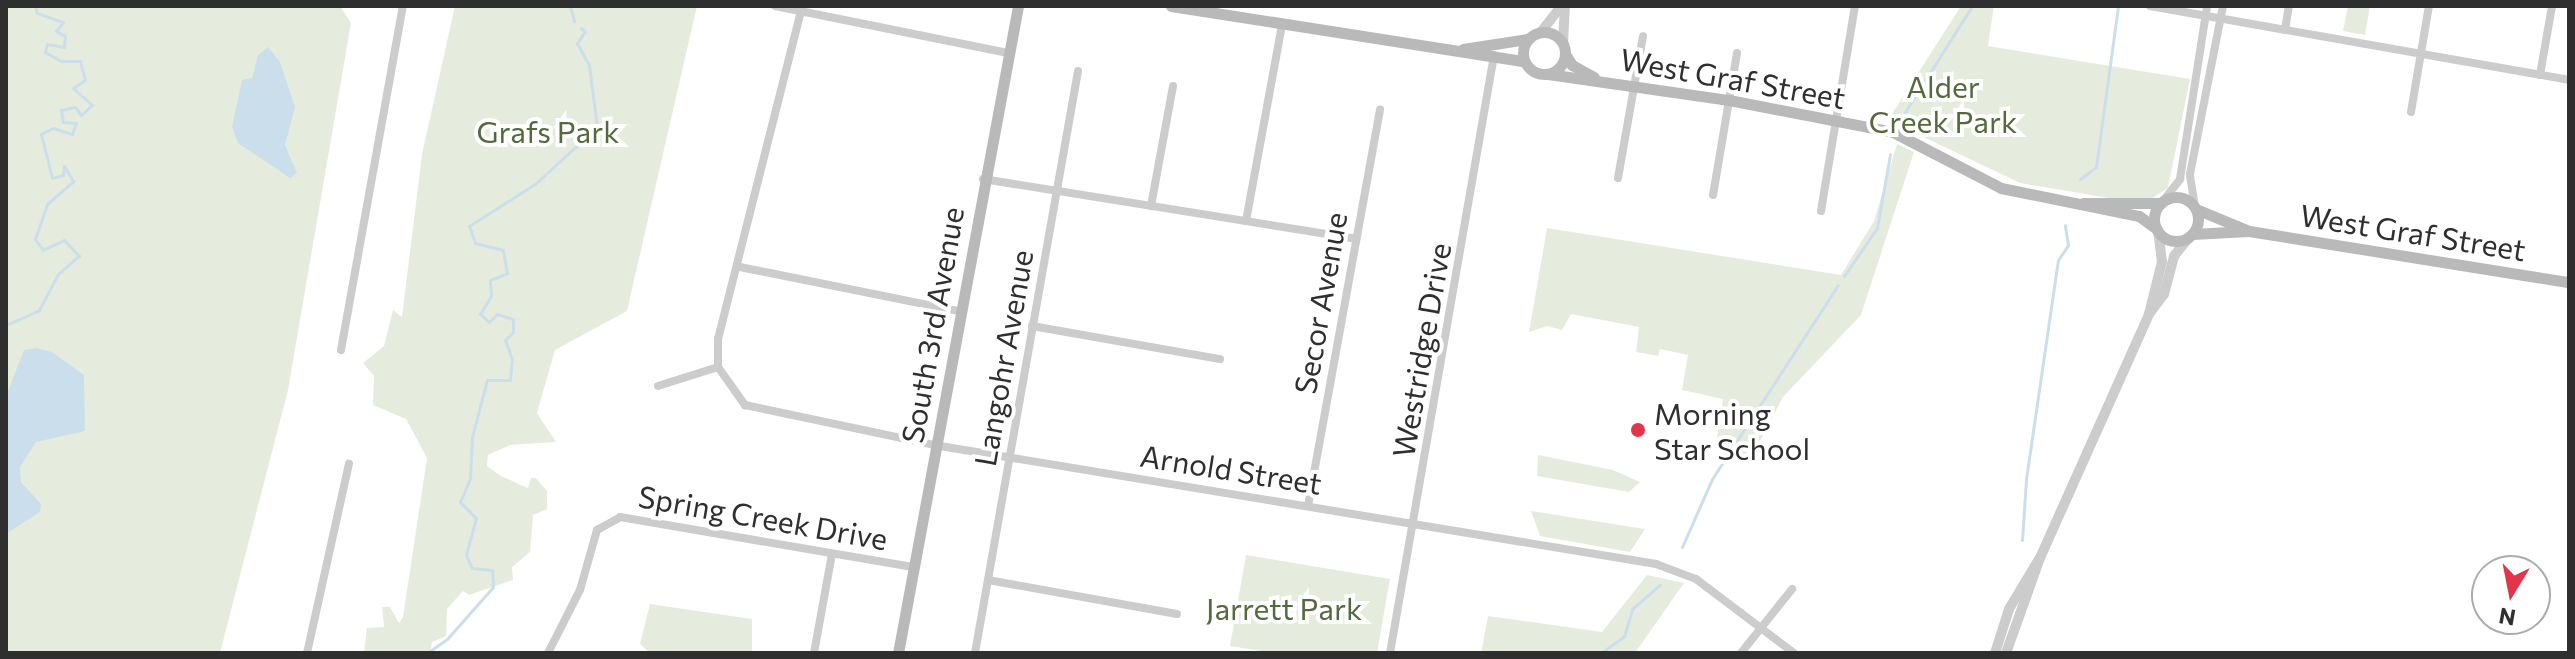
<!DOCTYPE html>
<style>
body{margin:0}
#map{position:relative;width:2575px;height:659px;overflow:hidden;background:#fff;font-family:Commissioner,sans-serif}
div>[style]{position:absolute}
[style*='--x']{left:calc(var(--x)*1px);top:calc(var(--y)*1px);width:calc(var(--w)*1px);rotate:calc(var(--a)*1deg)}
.green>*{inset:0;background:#e6ecdd}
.water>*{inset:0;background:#cadfeb}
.stream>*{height:3px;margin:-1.5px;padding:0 1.5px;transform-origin:1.5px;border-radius:1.5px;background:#cadfeb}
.minor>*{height:8px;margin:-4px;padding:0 4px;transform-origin:4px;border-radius:4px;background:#ccc}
.tertiary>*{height:10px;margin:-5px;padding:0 5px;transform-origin:5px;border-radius:5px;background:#ccc}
.secondary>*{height:11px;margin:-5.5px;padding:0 5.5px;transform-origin:5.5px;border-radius:5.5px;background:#b9b9b9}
.secondary>.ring{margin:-5.5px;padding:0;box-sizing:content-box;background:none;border:11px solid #b9b9b9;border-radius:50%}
.dots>*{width:22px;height:22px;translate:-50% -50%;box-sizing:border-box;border:4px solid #fff;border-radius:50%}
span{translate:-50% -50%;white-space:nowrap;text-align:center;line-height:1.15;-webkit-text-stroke:8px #fff;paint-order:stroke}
.street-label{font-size:30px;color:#2f2f2f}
.park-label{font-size:30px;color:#546a3d}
.poi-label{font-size:30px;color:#2f2f2f}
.left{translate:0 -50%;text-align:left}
.frame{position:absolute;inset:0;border:8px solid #2f2f2f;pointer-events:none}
.north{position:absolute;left:2471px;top:555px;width:80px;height:80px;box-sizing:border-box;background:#fff;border:2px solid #acacac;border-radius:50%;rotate:190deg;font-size:22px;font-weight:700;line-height:32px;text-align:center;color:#2f2f2f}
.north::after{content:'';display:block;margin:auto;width:28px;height:36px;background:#e13649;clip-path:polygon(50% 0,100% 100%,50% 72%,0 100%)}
</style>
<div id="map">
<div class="green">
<div style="clip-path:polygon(6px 6px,340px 6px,351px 23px,288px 390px,220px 653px,6px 653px)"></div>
<div style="clip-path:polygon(455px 6px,697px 6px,627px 311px,555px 350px,537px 413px,556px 442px,510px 445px,488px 455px,487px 466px,501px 476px,528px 488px,531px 478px,536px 478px,547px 491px,547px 509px,533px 515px,530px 552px,512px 567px,513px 580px,469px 595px,463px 591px,447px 609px,446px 636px,432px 642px,430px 653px,364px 653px,367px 628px,384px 627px,382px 607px,390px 607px,399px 623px,403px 617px,427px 458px,406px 419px,373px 405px,374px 376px,363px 363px,384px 346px,393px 310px,402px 317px,422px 154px)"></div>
<div style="clip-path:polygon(1961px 6px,1994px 6px,1988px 46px,2190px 79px,2168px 188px,2149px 200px,2132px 202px,2020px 183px,1888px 120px)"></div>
<div style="clip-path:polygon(2348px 6px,2370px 6px,2365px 35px,2343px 31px)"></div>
<div style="clip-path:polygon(1897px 144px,1914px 152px,1861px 315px,1783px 397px,1749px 462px,1716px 444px,1723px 399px,1682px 390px,1688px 355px,1660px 349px,1658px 356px,1636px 352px,1639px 327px,1571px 314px,1562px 330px,1547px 326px,1529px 332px,1547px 228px,1841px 275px,1874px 221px)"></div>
<div style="clip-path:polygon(1538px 455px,1613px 470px,1640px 482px,1629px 492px,1537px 476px)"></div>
<div style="clip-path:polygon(1531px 511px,1645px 529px,1630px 552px,1540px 536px)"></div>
<div style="clip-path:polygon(1246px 555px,1390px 579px,1377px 653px,1273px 653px,1230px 646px)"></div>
<div style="clip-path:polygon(1647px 575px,1684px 583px,1635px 653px,1481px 653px,1488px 616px,1602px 632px)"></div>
<div style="clip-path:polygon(650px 604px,752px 619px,752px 653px,650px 653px,640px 644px)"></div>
</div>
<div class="water">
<div style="clip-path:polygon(268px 47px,280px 62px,295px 107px,285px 145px,297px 173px,290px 178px,238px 143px,232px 127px,242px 80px,252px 78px,258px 55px)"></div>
<div style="clip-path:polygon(36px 348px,52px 352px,84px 375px,85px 431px,36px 442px,20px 467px,21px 482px,41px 504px,40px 512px,6px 534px,6px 396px,24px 350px)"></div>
</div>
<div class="stream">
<div style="--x:570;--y:6;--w:16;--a:75"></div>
<div style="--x:1905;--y:112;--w:125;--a:-57.7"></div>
<div style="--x:2080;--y:179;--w:20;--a:-37"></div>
<div style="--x:2096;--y:167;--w:162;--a:-82.2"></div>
<div style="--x:1844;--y:276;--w:58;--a:-55.5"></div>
<div style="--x:1877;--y:228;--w:75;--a:-80"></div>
<div style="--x:6;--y:325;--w:36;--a:-24"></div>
<div style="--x:39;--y:310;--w:41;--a:-62.2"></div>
<div style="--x:58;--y:274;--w:28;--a:-41"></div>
<div style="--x:79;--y:256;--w:22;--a:-133"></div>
<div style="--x:64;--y:240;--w:23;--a:155"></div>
<div style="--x:43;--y:250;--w:14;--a:-126"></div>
<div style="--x:35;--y:239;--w:37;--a:-71"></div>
<div style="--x:47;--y:204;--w:35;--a:-41"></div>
<div style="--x:73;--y:181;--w:17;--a:-121"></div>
<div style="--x:64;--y:166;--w:9;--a:96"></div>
<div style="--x:63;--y:175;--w:11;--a:165"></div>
<div style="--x:52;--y:178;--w:45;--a:-104"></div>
<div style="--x:41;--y:134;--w:13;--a:-27"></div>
<div style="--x:53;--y:128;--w:20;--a:18"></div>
<div style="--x:72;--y:134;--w:12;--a:-70"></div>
<div style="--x:76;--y:123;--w:13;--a:-176"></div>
<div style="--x:63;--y:122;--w:12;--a:-99"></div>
<div style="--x:61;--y:110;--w:14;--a:-12"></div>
<div style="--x:75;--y:107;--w:10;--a:53"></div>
<div style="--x:81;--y:115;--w:15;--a:-42"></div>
<div style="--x:92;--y:105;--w:25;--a:-138"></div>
<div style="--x:73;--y:88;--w:14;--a:-34"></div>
<div style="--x:85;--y:80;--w:20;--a:-105"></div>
<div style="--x:80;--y:61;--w:19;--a:180"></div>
<div style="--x:61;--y:61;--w:18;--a:-151"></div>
<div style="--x:45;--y:52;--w:8;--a:-76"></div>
<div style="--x:47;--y:44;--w:17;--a:10"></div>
<div style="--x:64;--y:47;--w:11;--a:-85"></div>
<div style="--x:65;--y:36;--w:10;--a:-151"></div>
<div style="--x:56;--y:31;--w:11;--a:-52"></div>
<div style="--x:63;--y:22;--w:28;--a:-161"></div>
<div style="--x:37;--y:13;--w:7;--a:-106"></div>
<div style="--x:2022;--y:540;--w:61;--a:-86.2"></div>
<div style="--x:2026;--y:479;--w:221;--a:-81.7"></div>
<div style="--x:2058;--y:260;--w:18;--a:-56"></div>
<div style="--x:2068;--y:245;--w:20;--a:-99"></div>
<div style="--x:1682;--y:547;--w:74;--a:-66.2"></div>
<div style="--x:1712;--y:479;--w:231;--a:-57"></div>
<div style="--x:427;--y:653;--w:24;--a:-35"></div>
<div style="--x:447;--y:639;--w:69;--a:-48.5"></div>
<div style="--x:493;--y:587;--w:17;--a:-93"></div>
<div style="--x:492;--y:570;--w:20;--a:-174"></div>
<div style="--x:472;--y:568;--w:14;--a:-115"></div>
<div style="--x:466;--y:555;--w:38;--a:-75"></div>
<div style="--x:476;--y:518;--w:23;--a:-135"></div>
<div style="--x:460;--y:502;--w:26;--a:-67"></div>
<div style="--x:470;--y:478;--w:41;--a:-87.2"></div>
<div style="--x:472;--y:437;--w:59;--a:-75.3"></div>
<div style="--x:487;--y:380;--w:23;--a:0"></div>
<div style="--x:510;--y:380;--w:21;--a:-85"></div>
<div style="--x:512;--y:359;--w:20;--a:-110"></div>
<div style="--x:505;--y:340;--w:11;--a:-45"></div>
<div style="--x:513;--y:332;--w:13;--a:-90"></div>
<div style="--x:513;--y:319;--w:17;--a:-163"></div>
<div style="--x:497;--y:314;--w:11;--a:135"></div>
<div style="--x:489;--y:322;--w:12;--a:-138"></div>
<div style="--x:480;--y:314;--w:21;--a:-59"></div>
<div style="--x:491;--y:296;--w:16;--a:-94"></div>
<div style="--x:490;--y:280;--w:18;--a:-22"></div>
<div style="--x:507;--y:273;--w:23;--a:-100"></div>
<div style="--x:503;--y:250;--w:29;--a:-166"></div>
<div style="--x:475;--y:243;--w:18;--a:-109"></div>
<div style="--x:469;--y:226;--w:78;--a:-32.5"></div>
<div style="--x:535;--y:184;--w:84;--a:-42.6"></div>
<div style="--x:597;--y:127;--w:63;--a:-97.4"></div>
<div style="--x:589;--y:65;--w:25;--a:-119"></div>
<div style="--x:577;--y:43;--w:14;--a:-56"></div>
<div style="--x:585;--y:31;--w:5;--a:-143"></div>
<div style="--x:1601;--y:653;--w:29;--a:-36"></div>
<div style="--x:1624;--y:636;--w:28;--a:-73"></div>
<div style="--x:1632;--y:609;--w:37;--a:-41"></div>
</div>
<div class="minor">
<div style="--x:775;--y:6;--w:239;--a:11.4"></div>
<div style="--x:2150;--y:6;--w:425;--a:10"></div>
<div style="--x:801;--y:11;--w:337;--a:104.2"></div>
<div style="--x:718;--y:338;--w:29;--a:90"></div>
<div style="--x:718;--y:367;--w:47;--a:54.6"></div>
<div style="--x:745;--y:405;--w:193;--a:11.9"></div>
<div style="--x:934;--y:445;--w:732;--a:9.36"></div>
<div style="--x:1656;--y:564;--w:43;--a:20.6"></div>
<div style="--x:1696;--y:579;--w:123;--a:37.1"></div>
<div style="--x:2285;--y:30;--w:24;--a:-81"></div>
<div style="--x:2540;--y:75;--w:70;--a:-80.1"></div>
<div style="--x:2411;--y:112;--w:108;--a:-80.4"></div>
<div style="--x:1618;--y:178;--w:144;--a:-80"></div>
<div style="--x:983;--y:179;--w:378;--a:9.1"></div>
<div style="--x:1713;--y:195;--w:144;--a:-80.4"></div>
<div style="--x:2163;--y:201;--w:28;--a:-52"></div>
<div style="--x:2180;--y:179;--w:175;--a:-81.1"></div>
<div style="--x:1151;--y:206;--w:122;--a:-79.6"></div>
<div style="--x:2195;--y:207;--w:33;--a:-99"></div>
<div style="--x:2190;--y:174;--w:171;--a:-78.9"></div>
<div style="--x:1821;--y:211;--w:208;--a:-80.6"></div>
<div style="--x:1246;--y:221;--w:200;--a:-79.6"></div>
<div style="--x:740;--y:267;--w:222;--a:11.4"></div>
<div style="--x:1032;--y:326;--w:191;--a:10"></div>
<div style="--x:341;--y:350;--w:350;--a:-79.8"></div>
<div style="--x:658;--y:386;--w:63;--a:-17.6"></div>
<div style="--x:1308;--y:506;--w:403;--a:-79.7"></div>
<div style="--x:988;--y:580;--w:192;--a:10.2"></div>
<div style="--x:307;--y:653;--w:194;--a:-77.5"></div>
<div style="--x:548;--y:653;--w:71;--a:-63.1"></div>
<div style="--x:580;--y:590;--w:62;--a:-74.2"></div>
<div style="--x:597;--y:530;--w:26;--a:-29"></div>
<div style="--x:620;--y:517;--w:297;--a:9.7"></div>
<div style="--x:814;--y:653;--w:101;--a:-79.7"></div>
<div style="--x:975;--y:653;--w:591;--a:-79.96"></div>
<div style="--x:1390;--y:653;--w:607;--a:-80.13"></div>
<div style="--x:1741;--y:653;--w:82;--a:-51.4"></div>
</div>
<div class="tertiary">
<div style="--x:1541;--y:32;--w:33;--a:-52"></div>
<div style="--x:1563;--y:43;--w:37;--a:-87"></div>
<div style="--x:2149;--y:314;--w:25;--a:-53"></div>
<div style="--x:2164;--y:294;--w:39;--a:-75"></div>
<div style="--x:2174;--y:256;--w:26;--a:-51"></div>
<div style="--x:1995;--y:653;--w:46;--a:-72.3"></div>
<div style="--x:2009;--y:609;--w:58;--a:-59"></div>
<div style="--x:2006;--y:653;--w:101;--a:-70.3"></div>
<div style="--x:2040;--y:558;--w:267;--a:-65.9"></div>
<div style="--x:2149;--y:314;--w:54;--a:-76"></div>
<div style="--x:2162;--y:262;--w:31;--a:-97"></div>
</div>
<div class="secondary">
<div style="--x:1171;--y:6;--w:357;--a:8.9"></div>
<div class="ring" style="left:1523px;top:32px;width:31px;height:31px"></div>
<div style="--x:1463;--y:49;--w:65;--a:-8.9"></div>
<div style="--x:1565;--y:54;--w:13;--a:58"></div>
<div style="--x:1572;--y:65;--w:25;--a:29"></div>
<div style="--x:1548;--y:74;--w:183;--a:8.2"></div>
<div style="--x:1729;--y:100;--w:167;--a:11"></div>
<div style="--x:1893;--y:132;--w:122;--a:27.4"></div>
<div style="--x:2001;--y:188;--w:141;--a:11.5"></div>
<div style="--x:2139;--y:216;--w:22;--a:36"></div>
<div class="ring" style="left:2154px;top:197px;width:33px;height:33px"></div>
<div style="--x:2083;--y:203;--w:78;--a:0"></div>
<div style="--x:2196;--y:209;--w:57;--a:22.5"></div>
<div style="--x:2249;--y:231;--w:324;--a:9.1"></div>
<div style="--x:2192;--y:234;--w:57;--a:-3"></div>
<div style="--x:898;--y:653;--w:658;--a:-79.49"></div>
</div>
<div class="dots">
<div style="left:1638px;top:430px;background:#e13649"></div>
</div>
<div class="street-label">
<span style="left:1733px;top:78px;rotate:10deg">West Graf Street</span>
<span style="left:2413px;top:232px;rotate:9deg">West Graf Street</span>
<span style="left:1320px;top:303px;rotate:-80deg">Secor Avenue</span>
<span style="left:932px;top:325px;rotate:-80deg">South 3rd Avenue</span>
<span style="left:1421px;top:350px;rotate:-80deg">Westridge Drive</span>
<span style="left:1003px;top:358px;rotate:-80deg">Langohr Avenue</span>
<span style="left:1231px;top:469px;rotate:9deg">Arnold Street</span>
<span style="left:763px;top:517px;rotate:10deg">Spring Creek Drive</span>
</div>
<div class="park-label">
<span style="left:1943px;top:103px">Alder<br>Creek Park</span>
<span style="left:548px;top:131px">Grafs Park</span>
<span style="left:1284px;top:608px">Jarrett Park</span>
</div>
<div class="poi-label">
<span class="left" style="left:1654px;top:430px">Morning<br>Star School</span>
</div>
<div class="frame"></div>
<div class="north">N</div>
</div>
